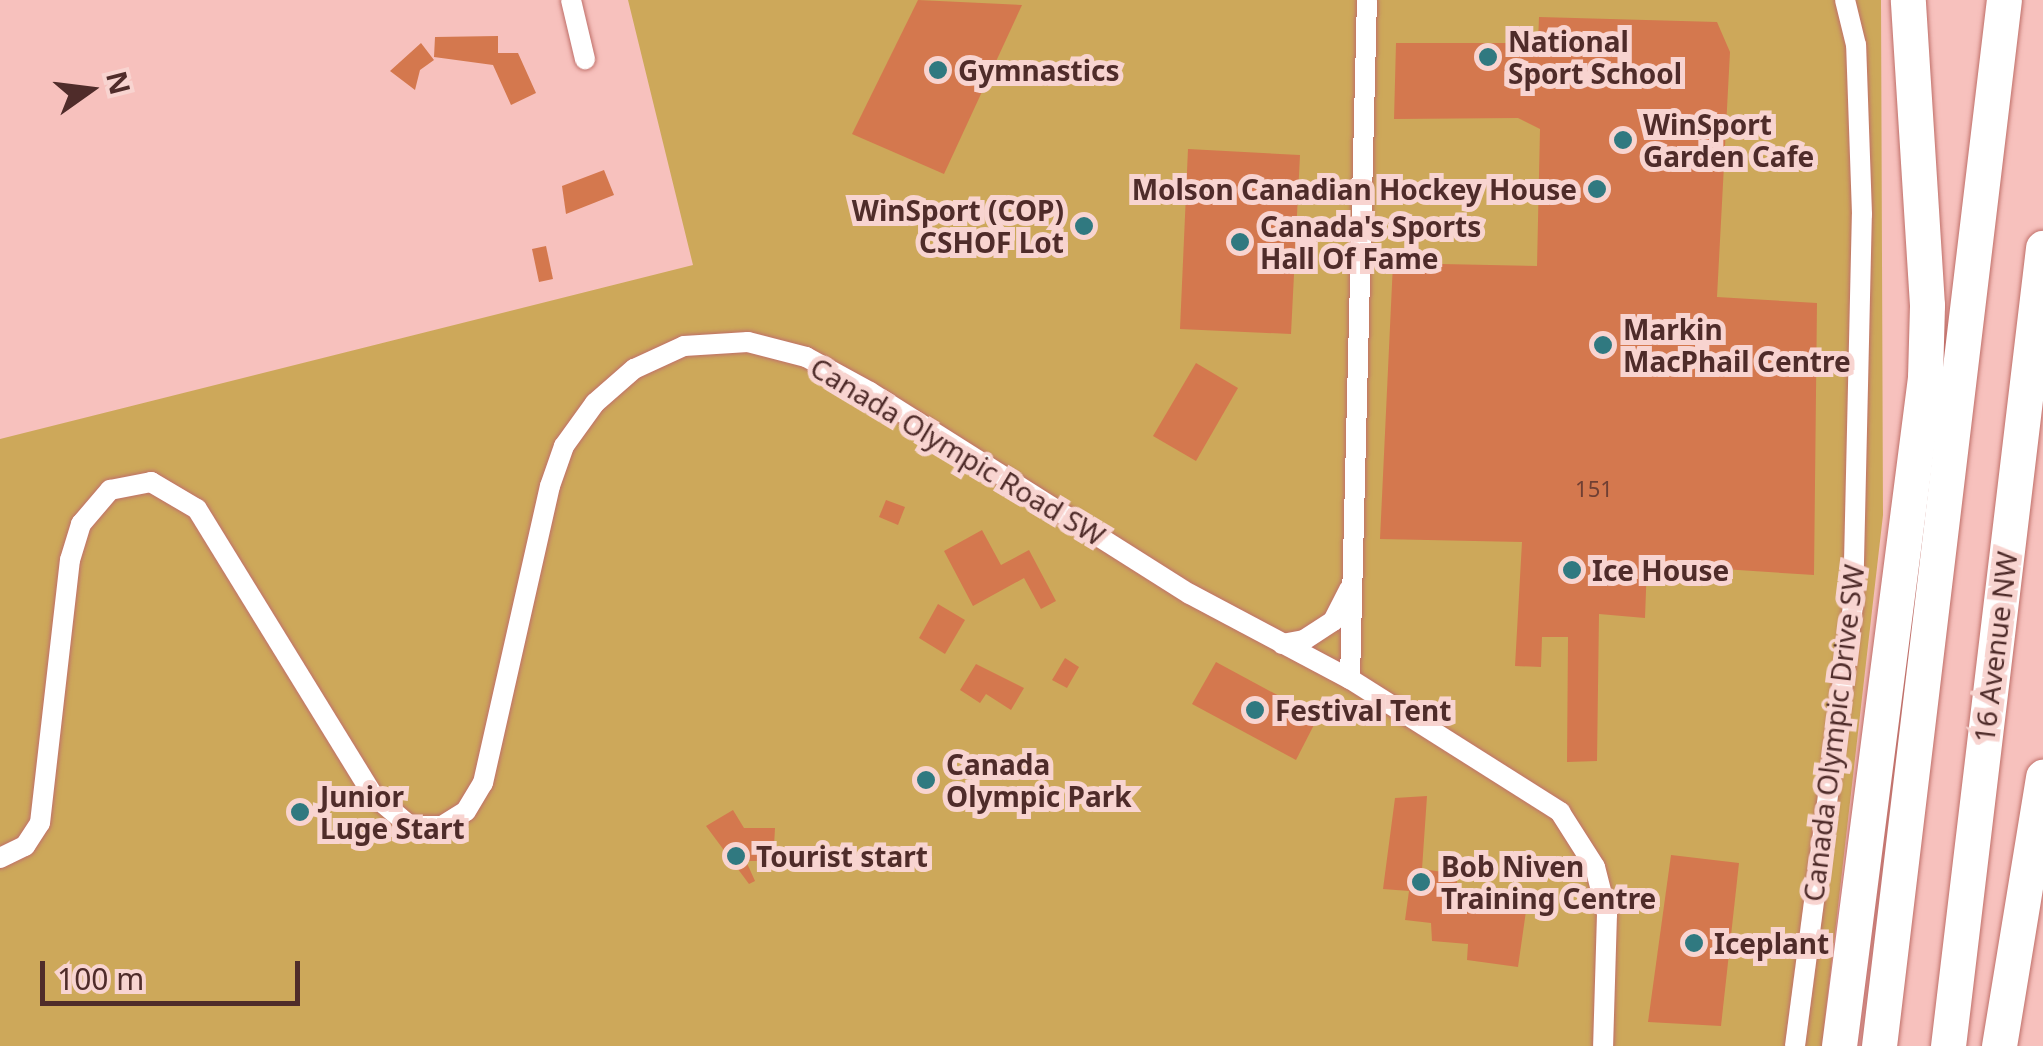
<!DOCTYPE html>
<style>
body{margin:0}
#map{position:relative;width:2043px;height:1046px;overflow:hidden;background:#f7c1bd;font-family:"Noto Sans",sans-serif}
div>[style]{position:absolute}
[style*='--x']{left:calc(var(--x)*1px);top:calc(var(--y)*1px);width:calc(var(--w)*1px);rotate:calc(var(--a)*1deg)}
.green>*{inset:0;background:#cda85a}
.building>*{inset:0;background:#d4784e}
.round{border-radius:50%}
.roads{filter:drop-shadow(0 0 2px #bf6f69) drop-shadow(0 0 2px #bf6f69)}
.street>*{height:20px;margin:-10px;padding:0 10px;transform-origin:10px;border-radius:10px;background:#fff}
.highway>*{height:35px;margin:-17.5px;padding:0 17.5px;transform-origin:17.5px;border-radius:17.5px;background:#fff}
.dots>*{width:28px;height:28px;translate:-50% -50%;box-sizing:border-box;border:5px solid #f8d4d0;border-radius:50%}
span{translate:-50% -50%;white-space:nowrap;text-align:center;line-height:1.15;-webkit-text-stroke:10px #f8d4d0;paint-order:stroke}
.number-label{font-size:22px;color:#703f33}
.number-label span{-webkit-text-stroke-width:0}
.poi-label{font-size:28px;color:#4f2c2a;font-weight:700}
.left{translate:0 -50%;text-align:left}
.right{translate:-100% -50%;text-align:right}
.street-label{font-size:28px;color:#4f2c2a}
.north{position:absolute;left:40px;top:40px;width:100px;height:100px;-webkit-text-stroke:8px #f8d4d0;paint-order:stroke;rotate:76deg;font-size:28px;font-weight:700;line-height:40px;text-align:center;color:#4f2c2a}
.north::after{content:'';display:block;margin:auto;width:35px;height:45px;background:#4f2c2a;clip-path:polygon(50% 0,100% 100%,50% 72%,0 100%)}
.scale{position:absolute;left:40px;top:961px;width:260px;height:45px;box-sizing:border-box;border:5px solid #4f2c2a;border-top:0;padding-left:12px;font-size:30px;line-height:35px;white-space:nowrap;color:#4f2c2a;-webkit-text-stroke:8px #f8d4d0;paint-order:stroke}
</style>
<div id="map">
<div class="green">
<div style="clip-path:polygon(628px 0,1881px 0,1883px 515px,1822px 1046px,0 1046px,0 439px,693px 265px)"></div>
</div>
<div class="building">
<div style="clip-path:polygon(918px 0,1022px 5px,944px 174px,852px 134px)"></div>
<div style="clip-path:polygon(1539px 17px,1717px 22px,1730px 52px,1717px 297px,1817px 303px,1814px 575px,1647px 564px,1645px 618px,1599px 614px,1597px 761px,1567px 762px,1568px 637px,1542px 637px,1541px 667px,1515px 666px,1522px 542px,1380px 539px,1393px 263px,1537px 266px,1540px 129px,1518px 118px,1394px 119px,1396px 43px,1538px 43px)"></div>
<div style="clip-path:polygon(498px 36px,498px 53px,518px 53px,536px 93px,511px 105px,493px 65px,434px 57px,435px 37px)"></div>
<div style="clip-path:polygon(421px 43px,434px 60px,420px 70px,415px 90px,390px 71px)"></div>
<div style="clip-path:polygon(1188px 149px,1300px 155px,1291px 334px,1180px 329px)"></div>
<div style="clip-path:polygon(604px 170px,614px 195px,566px 214px,562px 186px)"></div>
<div style="clip-path:polygon(546px 246px,553px 279px,539px 282px,532px 249px)"></div>
<div style="clip-path:polygon(1196px 363px,1238px 388px,1196px 461px,1153px 436px)"></div>
<div style="clip-path:polygon(886px 500px,905px 507px,898px 525px,879px 517px)"></div>
<div style="clip-path:polygon(982px 530px,1001px 565px,1029px 550px,1056px 601px,1041px 609px,1024px 578px,973px 606px,944px 551px)"></div>
<div style="clip-path:polygon(938px 604px,965px 620px,945px 654px,919px 638px)"></div>
<div style="clip-path:polygon(1065px 658px,1079px 667px,1067px 688px,1052px 680px)"></div>
<div style="clip-path:polygon(1216px 662px,1318px 717px,1296px 760px,1192px 704px)"></div>
<div style="clip-path:polygon(976px 664px,1024px 688px,1011px 710px,986px 694px,980px 703px,960px 690px)"></div>
<div style="clip-path:polygon(1427px 796px,1422px 869px,1457px 874px,1457px 891px,1528px 897px,1518px 967px,1467px 960px,1468px 944px,1432px 941px,1431px 923px,1405px 920px,1409px 891px,1383px 889px,1395px 798px)"></div>
<div class="round" style="left:287px;top:800px;width:26px;height:26px"></div>
<div style="clip-path:polygon(733px 810px,744px 828px,775px 828px,774px 846px,759px 846px,758px 861px,746px 861px,755px 881px,749px 884px,706px 826px)"></div>
<div style="clip-path:polygon(1671px 855px,1739px 863px,1721px 1026px,1648px 1022px)"></div>
</div>
<div class="roads">
<div class="street">
<div style="--x:571;--y:0;--w:61;--a:76.7"></div>
<div style="--x:1282;--y:644;--w:22;--a:-10"></div>
<div style="--x:1304;--y:640;--w:35;--a:-33"></div>
<div style="--x:1333;--y:621;--w:36;--a:-63"></div>
<div style="--x:1350;--y:679;--w:679;--a:-88.57"></div>
<div style="--x:0;--y:858;--w:28;--a:-26"></div>
<div style="--x:25;--y:846;--w:27;--a:-57"></div>
<div style="--x:40;--y:823;--w:265;--a:-83.5"></div>
<div style="--x:70;--y:560;--w:38;--a:-73"></div>
<div style="--x:81;--y:524;--w:45;--a:-49.5"></div>
<div style="--x:110;--y:490;--w:42;--a:-11"></div>
<div style="--x:151;--y:482;--w:53;--a:30.4"></div>
<div style="--x:197;--y:509;--w:334;--a:58.4"></div>
<div style="--x:372;--y:794;--w:50;--a:40.1"></div>
<div style="--x:410;--y:826;--w:32;--a:0"></div>
<div style="--x:442;--y:826;--w:28;--a:-32"></div>
<div style="--x:466;--y:811;--w:33;--a:-59"></div>
<div style="--x:483;--y:783;--w:304;--a:-77.3"></div>
<div style="--x:550;--y:486;--w:42;--a:-70.7"></div>
<div style="--x:564;--y:446;--w:53;--a:-54.2"></div>
<div style="--x:595;--y:403;--w:52;--a:-41.1"></div>
<div style="--x:634;--y:369;--w:55;--a:-24.7"></div>
<div style="--x:684;--y:346;--w:64;--a:-3.6"></div>
<div style="--x:748;--y:342;--w:60;--a:14.5"></div>
<div style="--x:806;--y:357;--w:73;--a:28.7"></div>
<div style="--x:870;--y:392;--w:378;--a:32.3"></div>
<div style="--x:1190;--y:594;--w:181;--a:28"></div>
<div style="--x:1350;--y:679;--w:249;--a:32.3"></div>
<div style="--x:1560;--y:812;--w:65;--a:57.5"></div>
<div style="--x:1595;--y:867;--w:49;--a:75.7"></div>
<div style="--x:1607;--y:914;--w:132;--a:91.7"></div>
<div style="--x:1795;--y:1046;--w:444;--a:-82.5"></div>
<div style="--x:1853;--y:606;--w:392;--a:-88.7"></div>
<div style="--x:1862;--y:214;--w:169;--a:-92"></div>
<div style="--x:1856;--y:45;--w:46;--a:-103.7"></div>
</div>
<div class="highway">
<div style="--x:1839;--y:1046;--w:675;--a:-82.67"></div>
<div style="--x:1925;--y:377;--w:72;--a:-88.4"></div>
<div style="--x:1927;--y:305;--w:306;--a:-93.6"></div>
<div style="--x:1879;--y:1046;--w:1053;--a:-83.19"></div>
<div style="--x:1948;--y:1046;--w:804;--a:-83.21"></div>
<div style="--x:1999;--y:1046;--w:273;--a:-80.7"></div>
</div>
</div>
<div class="dots">
<div style="left:1488px;top:57px;background:#307980"></div>
<div style="left:938px;top:70px;background:#307980"></div>
<div style="left:1623px;top:140px;background:#307980"></div>
<div style="left:1597px;top:189px;background:#307980"></div>
<div style="left:1084px;top:226px;background:#307980"></div>
<div style="left:1240px;top:242px;background:#307980"></div>
<div style="left:1603px;top:345px;background:#307980"></div>
<div style="left:1572px;top:570px;background:#307980"></div>
<div style="left:1255px;top:710px;background:#307980"></div>
<div style="left:926px;top:780px;background:#307980"></div>
<div style="left:300px;top:812px;background:#307980"></div>
<div style="left:736px;top:856px;background:#307980"></div>
<div style="left:1421px;top:882px;background:#307980"></div>
<div style="left:1694px;top:943px;background:#307980"></div>
</div>
<div class="number-label">
<span style="left:1594px;top:489px">151</span>
</div>
<div class="poi-label">
<span class="left" style="left:1508px;top:57px">National<br>Sport School</span>
<span class="left" style="left:958px;top:70px">Gymnastics</span>
<span class="left" style="left:1643px;top:140px">WinSport<br>Garden Cafe</span>
<span class="right" style="left:1577px;top:189px">Molson Canadian Hockey House</span>
<span class="right" style="left:1064px;top:226px">WinSport (COP)<br>CSHOF Lot</span>
<span class="left" style="left:1260px;top:242px">Canada's Sports<br>Hall Of Fame</span>
<span class="left" style="left:1623px;top:345px">Markin<br>MacPhail Centre</span>
<span class="left" style="left:1592px;top:570px">Ice House</span>
<span class="left" style="left:1275px;top:710px">Festival Tent</span>
<span class="left" style="left:946px;top:780px">Canada<br>Olympic Park</span>
<span class="left" style="left:320px;top:812px">Junior<br>Luge Start</span>
<span class="left" style="left:756px;top:856px">Tourist start</span>
<span class="left" style="left:1441px;top:882px">Bob Niven<br>Training Centre</span>
<span class="left" style="left:1714px;top:943px">Iceplant</span>
</div>
<div class="street-label">
<span style="left:958px;top:451px;rotate:31deg">Canada Olympic Road SW</span>
<span style="left:1995px;top:647px;rotate:-83deg">16 Avenue NW</span>
<span style="left:1833px;top:733px;rotate:-83deg">Canada Olympic Drive SW</span>
</div>
<div class="north">N</div>
<div class="scale">100 m</div>
</div>
